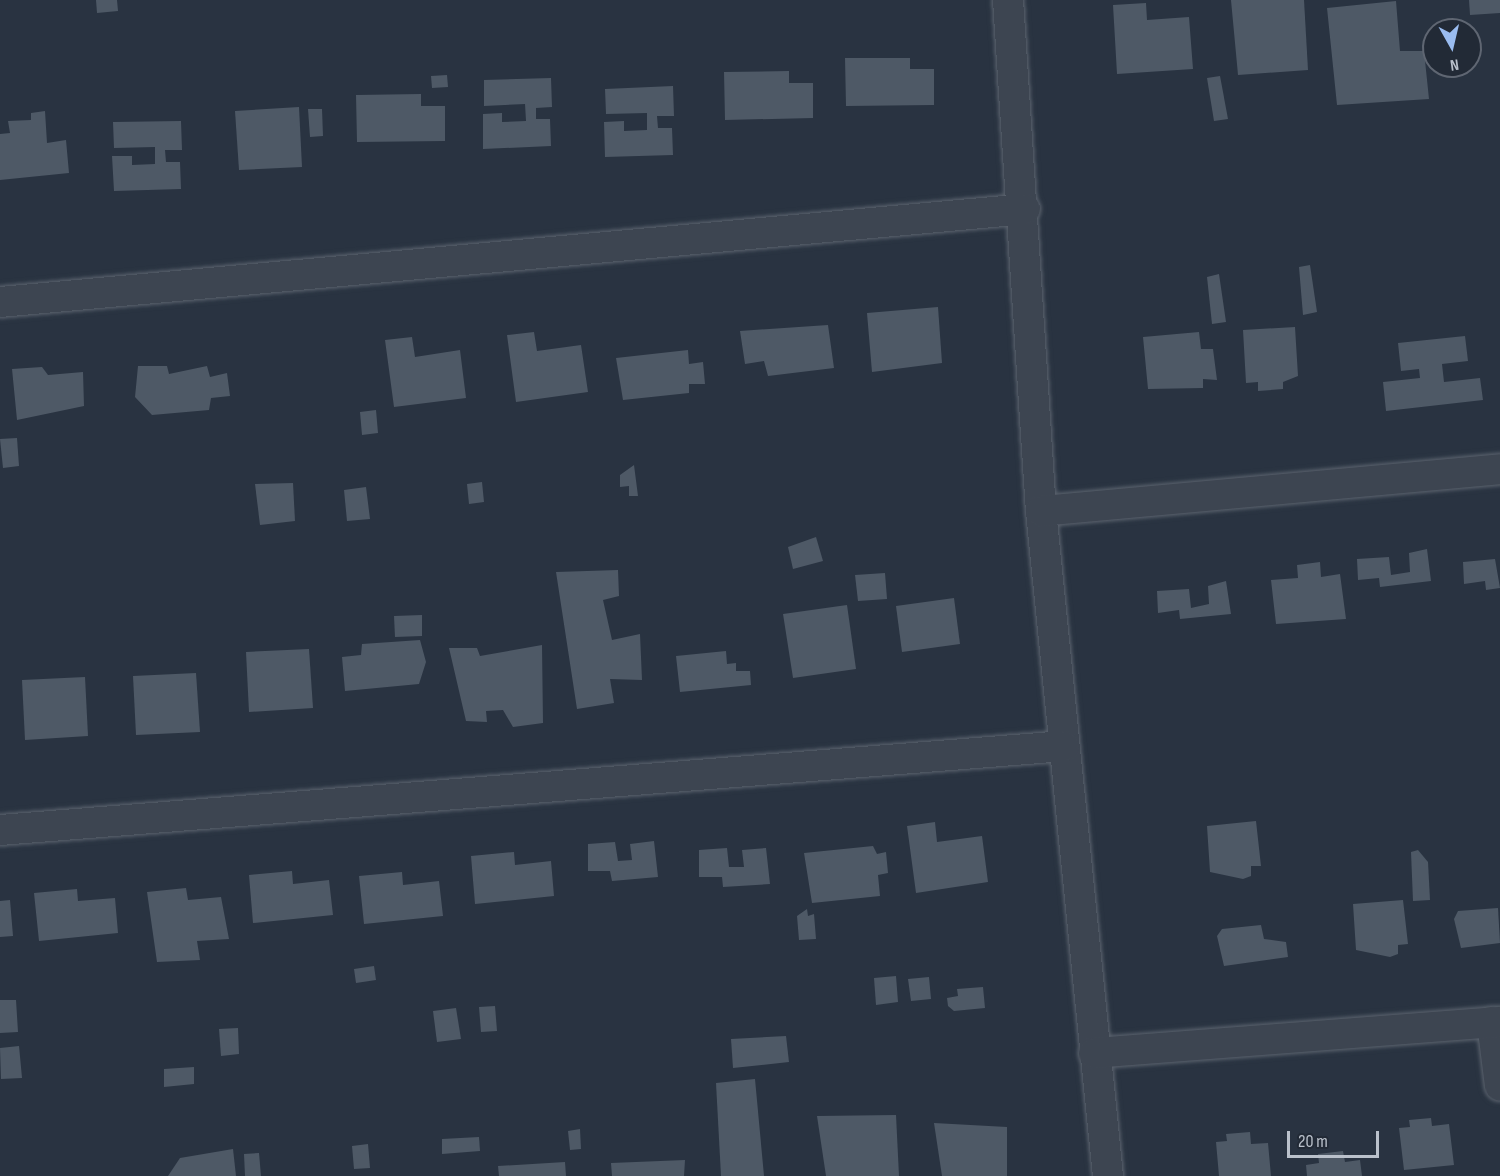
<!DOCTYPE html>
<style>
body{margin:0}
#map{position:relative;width:1500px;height:1176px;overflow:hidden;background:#293341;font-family:"Sofia Sans Condensed",sans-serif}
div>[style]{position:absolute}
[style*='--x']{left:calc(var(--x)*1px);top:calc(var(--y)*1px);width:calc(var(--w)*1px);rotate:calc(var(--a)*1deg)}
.building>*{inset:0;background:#4e5966}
.roads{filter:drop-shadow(0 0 2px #5b636e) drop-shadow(0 0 2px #5b636e)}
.minor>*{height:30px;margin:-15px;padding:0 15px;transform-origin:15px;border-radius:15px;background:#3d4551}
span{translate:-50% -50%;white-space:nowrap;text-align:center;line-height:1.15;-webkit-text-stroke:5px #222a36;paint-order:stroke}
.north{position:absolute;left:1422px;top:18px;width:60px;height:60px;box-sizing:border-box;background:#222a36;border:2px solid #5f6672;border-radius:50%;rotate:172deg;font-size:16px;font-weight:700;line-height:24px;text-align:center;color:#bac1cb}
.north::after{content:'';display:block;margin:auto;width:21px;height:27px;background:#9abcf0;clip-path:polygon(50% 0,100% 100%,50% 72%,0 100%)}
.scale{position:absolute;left:1287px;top:1131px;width:92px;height:27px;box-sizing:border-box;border:3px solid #bac1cb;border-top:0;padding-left:8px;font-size:18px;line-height:21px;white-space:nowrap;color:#bac1cb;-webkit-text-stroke:4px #222a36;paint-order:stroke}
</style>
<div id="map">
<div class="building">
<div style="clip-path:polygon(96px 0,117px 0,118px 11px,97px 13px)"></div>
<div style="clip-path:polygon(1231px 0,1304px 0,1308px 70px,1238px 75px)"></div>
<div style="clip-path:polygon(1469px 0,1500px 0,1500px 13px,1470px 15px)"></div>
<div style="clip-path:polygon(1396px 1px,1400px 51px,1424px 51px,1429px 99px,1337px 105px,1327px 8px)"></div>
<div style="clip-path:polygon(1146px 3px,1147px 20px,1189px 17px,1193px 69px,1117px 74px,1113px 5px)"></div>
<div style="clip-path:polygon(845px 58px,910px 58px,910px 69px,934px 69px,934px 105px,846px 106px)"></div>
<div style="clip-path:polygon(789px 71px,789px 83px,813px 83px,813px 118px,725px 120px,724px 72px)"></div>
<div style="clip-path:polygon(447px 75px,448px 87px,432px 88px,431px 76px)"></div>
<div style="clip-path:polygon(1220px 76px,1228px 119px,1214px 121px,1207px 78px)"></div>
<div style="clip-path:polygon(551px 78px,552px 107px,536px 108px,536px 119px,550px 119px,551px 146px,483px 149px,483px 114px,502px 113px,502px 122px,526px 121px,525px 104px,484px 106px,484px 80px)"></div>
<div style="clip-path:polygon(673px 86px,674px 116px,657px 116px,658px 128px,672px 128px,673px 155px,605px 157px,604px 122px,624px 121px,624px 131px,647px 130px,647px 113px,606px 114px,605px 89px)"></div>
<div style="clip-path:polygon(421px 94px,421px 106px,445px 106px,445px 141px,357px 142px,356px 95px)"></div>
<div style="clip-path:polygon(299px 107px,302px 167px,239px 170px,235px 111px)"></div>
<div style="clip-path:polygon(308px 109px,322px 109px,323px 136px,310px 137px)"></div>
<div style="clip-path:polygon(45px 111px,47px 143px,66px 140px,69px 173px,0 180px,0 134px,10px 133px,8px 121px,31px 120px,31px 113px)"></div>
<div style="clip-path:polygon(181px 121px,182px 150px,165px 150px,166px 162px,180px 162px,181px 189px,114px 191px,112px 156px,132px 156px,132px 165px,155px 164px,155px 147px,114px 148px,113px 122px)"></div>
<div style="clip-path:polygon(1310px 265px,1317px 312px,1303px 315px,1299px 267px)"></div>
<div style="clip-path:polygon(1219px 274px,1226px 322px,1212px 324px,1207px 277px)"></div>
<div style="clip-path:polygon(938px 307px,942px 363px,872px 372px,867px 313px)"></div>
<div style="clip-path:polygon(828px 325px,834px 368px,768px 376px,764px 361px,745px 364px,740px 331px)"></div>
<div style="clip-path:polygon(1295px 327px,1298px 376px,1283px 382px,1283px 389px,1258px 391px,1258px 382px,1246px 383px,1243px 330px)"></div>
<div style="clip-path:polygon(534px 332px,537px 351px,581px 345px,588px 392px,516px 402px,507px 335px)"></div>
<div style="clip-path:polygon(1199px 332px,1201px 349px,1213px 349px,1217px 380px,1203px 379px,1203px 388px,1148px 389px,1143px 337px)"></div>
<div style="clip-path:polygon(1465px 336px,1468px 361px,1442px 364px,1444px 382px,1480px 378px,1483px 400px,1386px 411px,1383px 382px,1420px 378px,1419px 369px,1401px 371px,1398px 343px)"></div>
<div style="clip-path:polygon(412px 337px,415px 357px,460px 350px,466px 398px,394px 407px,385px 340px)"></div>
<div style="clip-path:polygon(688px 350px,689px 364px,703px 362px,705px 384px,689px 384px,689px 393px,623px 400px,616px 358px)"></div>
<div style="clip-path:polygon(138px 366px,167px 366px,169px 374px,207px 366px,210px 377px,227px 373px,230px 396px,211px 398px,209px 410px,152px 415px,135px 397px)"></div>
<div style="clip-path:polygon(42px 367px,48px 375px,83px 372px,84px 406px,17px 420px,12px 369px)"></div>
<div style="clip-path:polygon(376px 410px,378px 433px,362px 435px,360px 412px)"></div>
<div style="clip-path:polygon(17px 438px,19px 466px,3px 468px,0 439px)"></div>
<div style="clip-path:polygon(634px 465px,638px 496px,629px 496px,629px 486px,620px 487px,620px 475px)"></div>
<div style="clip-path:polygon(482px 482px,484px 502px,469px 504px,467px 484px)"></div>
<div style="clip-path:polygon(293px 483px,295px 521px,260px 525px,255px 484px)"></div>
<div style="clip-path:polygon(366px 487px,370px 519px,347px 521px,344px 490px)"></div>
<div style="clip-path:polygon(816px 537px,823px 561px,793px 569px,788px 547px)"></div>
<div style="clip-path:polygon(1427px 549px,1431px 581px,1380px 587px,1379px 578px,1358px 580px,1357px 559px,1389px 557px,1391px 575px,1410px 572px,1409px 553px)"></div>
<div style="clip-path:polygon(1495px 559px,1500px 588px,1486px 590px,1485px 581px,1464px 584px,1463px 562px)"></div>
<div style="clip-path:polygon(1320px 562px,1321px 577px,1340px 574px,1346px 619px,1276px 624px,1271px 580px,1298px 578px,1297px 565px)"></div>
<div style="clip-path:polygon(618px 570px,619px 596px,603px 600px,612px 640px,640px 634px,642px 680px,610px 679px,614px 703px,577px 709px,556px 572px)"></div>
<div style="clip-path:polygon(885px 573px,887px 599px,858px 601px,855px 575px)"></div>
<div style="clip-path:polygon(1226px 581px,1231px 614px,1180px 619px,1179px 610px,1158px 613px,1157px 591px,1189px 589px,1191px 608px,1209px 604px,1208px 586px)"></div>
<div style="clip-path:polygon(954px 598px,960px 644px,902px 652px,896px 606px)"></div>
<div style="clip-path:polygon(847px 605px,856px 669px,793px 678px,783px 614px)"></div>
<div style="clip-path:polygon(422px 615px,422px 636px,395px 637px,394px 616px)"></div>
<div style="clip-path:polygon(420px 640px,426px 662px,419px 684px,345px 691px,342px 657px,361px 655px,362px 644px)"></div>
<div style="clip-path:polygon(542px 645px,543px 723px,513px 727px,503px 710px,486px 711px,487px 722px,466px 721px,449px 648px,477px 648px,480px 656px)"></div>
<div style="clip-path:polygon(309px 649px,313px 708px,249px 712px,246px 652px)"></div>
<div style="clip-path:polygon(726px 651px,727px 664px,736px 663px,736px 671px,750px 671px,751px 685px,680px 692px,676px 656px)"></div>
<div style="clip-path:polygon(196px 673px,200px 732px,136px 735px,133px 676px)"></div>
<div style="clip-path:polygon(85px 677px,88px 736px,25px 740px,22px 680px)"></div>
<div style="clip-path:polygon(1256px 821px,1261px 866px,1251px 866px,1251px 876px,1243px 879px,1210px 872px,1207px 826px)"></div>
<div style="clip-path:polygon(935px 822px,937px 842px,982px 836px,988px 882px,916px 893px,907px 826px)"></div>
<div style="clip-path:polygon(654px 841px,658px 877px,612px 881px,610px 871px,588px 871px,588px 844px,615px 842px,618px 861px,632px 860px,630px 844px)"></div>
<div style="clip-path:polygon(873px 846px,877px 854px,886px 852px,888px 873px,878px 875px,880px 896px,812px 903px,804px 853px)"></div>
<div style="clip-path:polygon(727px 848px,729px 867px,744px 867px,742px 850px,766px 848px,770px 884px,723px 887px,722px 877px,699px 877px,699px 850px)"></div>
<div style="clip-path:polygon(1418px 850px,1428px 862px,1430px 900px,1413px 901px,1411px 852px)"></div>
<div style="clip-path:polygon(514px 852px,515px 865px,551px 861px,554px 896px,475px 904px,471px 856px)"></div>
<div style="clip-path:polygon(292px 871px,293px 884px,329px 880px,333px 915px,253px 923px,249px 875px)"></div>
<div style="clip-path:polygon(402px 872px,403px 885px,439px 881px,443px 916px,364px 924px,359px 876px)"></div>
<div style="clip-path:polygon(186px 888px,188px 900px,221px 897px,229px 939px,197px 941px,200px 960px,157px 962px,147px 892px)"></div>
<div style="clip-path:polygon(77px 889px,78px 901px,115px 898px,118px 933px,39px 941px,34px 893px)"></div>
<div style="clip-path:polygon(10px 900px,13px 936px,0 937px,0 901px)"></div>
<div style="clip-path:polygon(1403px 900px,1408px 944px,1398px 945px,1398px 954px,1390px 957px,1356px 950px,1353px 904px)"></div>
<div style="clip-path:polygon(1498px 908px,1500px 943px,1461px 948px,1454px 919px,1458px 911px)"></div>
<div style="clip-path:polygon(807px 909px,808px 916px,814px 914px,816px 939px,799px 940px,797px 916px)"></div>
<div style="clip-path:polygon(1261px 925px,1264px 939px,1286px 942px,1288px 957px,1224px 966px,1217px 936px,1222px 929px)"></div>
<div style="clip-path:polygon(374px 966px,376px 980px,356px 983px,354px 969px)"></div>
<div style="clip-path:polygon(896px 976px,898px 1002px,876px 1005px,874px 978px)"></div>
<div style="clip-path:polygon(929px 977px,931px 999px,911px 1001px,908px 979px)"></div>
<div style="clip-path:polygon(983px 987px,985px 1008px,954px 1011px,948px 1006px,947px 998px,958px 996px,957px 989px)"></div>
<div style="clip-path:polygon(0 1000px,16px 1000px,18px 1032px,0 1033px)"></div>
<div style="clip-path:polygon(495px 1006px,497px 1031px,481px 1032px,479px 1007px)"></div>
<div style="clip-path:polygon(456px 1008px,461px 1039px,437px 1042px,433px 1011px)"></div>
<div style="clip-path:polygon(238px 1028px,239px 1054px,221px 1056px,219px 1029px)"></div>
<div style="clip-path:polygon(786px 1036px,789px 1062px,733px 1068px,731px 1039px)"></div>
<div style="clip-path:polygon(19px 1046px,22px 1078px,1px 1079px,0 1048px)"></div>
<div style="clip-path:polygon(194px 1067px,194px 1084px,164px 1087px,164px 1069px)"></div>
<div style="clip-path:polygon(755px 1079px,764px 1176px,721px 1176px,716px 1083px)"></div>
<div style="clip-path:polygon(896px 1115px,899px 1176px,826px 1176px,817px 1116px)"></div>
<div style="clip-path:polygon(1431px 1118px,1432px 1126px,1449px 1124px,1454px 1165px,1404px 1170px,1399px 1128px,1410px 1127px,1409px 1120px)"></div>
<div style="clip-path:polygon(934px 1123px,1007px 1127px,1007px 1176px,942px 1176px)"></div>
<div style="clip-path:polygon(580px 1129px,581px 1149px,570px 1150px,568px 1131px)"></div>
<div style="clip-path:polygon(1250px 1132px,1251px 1144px,1268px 1143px,1271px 1176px,1219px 1176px,1216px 1142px,1227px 1141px,1226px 1134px)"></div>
<div style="clip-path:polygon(479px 1137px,480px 1151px,442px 1154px,442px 1139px)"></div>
<div style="clip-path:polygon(368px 1144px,370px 1168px,354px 1169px,352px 1146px)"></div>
<div style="clip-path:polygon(233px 1149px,236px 1176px,168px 1176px,180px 1158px)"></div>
<div style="clip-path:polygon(1343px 1151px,1345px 1162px,1360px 1160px,1362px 1176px,1307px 1176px,1306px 1165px,1319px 1163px,1318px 1154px)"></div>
<div style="clip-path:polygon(259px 1153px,261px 1176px,245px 1176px,244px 1154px)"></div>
<div style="clip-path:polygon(685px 1160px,684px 1176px,612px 1176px,611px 1163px)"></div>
<div style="clip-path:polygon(565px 1162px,566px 1176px,499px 1176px,498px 1166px)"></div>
</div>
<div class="roads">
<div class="minor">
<div style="--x:1008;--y:0;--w:512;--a:86.31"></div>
<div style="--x:1041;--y:511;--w:668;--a:84.25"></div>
<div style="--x:0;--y:302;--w:1029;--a:-5.18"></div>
<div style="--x:1041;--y:511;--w:461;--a:-5.2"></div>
<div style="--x:0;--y:830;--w:1067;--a:-4.51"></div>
<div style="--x:1492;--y:1022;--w:64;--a:82.9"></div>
<div style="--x:1094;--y:1053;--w:407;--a:-4.4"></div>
</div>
</div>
<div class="north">N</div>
<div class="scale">20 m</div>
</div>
